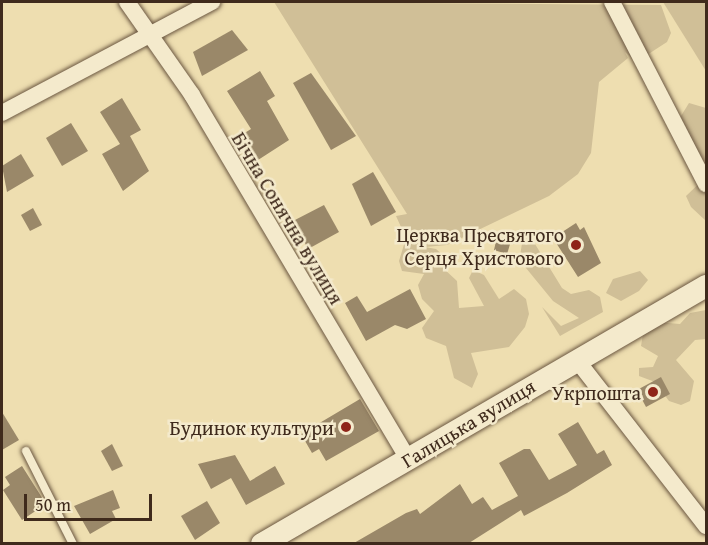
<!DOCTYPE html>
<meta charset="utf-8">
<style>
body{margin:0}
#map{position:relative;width:708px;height:545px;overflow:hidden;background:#eedeb0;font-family:"Gentium Book Plus",serif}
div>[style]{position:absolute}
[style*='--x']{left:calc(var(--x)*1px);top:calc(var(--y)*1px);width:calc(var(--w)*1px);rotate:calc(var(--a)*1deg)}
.green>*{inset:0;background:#d0bf97}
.building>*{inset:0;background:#9a8869}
.roads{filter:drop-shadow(0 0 2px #6b5741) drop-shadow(0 0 2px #6b5741)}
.lane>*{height:8px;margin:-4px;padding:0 4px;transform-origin:4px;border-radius:4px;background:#f4eacc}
.street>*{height:16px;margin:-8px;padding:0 8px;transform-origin:8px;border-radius:8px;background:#f4eacc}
.secondary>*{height:22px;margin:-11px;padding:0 11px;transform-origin:11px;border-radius:11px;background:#f4eacc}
.dots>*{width:16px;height:16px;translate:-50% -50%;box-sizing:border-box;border:3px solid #f4eacc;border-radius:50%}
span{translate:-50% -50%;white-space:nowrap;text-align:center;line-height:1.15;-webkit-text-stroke:5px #f4eacc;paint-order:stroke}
.street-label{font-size:20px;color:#3f2a1c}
.poi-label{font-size:20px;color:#3f2a1c}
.right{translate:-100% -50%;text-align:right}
.frame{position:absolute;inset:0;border:3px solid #3f2a1c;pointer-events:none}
.scale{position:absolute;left:24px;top:494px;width:128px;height:27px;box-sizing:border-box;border:3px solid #3f2a1c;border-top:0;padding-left:8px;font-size:18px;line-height:21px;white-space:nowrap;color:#3f2a1c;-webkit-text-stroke:4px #f4eacc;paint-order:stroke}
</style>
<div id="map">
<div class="green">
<div style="clip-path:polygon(274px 2px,661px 5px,671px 33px,667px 42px,636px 62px,625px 52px,628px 58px,599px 82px,591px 153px,578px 174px,549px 196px,447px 245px,425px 247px,436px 249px,446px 258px,443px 268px,457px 281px,459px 308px,484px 306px,469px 278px,473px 270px,484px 275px,499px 299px,514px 289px,526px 299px,529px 314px,525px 327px,509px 347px,471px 353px,478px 374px,472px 388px,454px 378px,446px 346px,426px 338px,422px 328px,434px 311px,422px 299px,418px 285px,424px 274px,402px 271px,399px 261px,406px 238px,396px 216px,407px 214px)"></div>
<div style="clip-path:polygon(663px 2px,706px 2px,706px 71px)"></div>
<div style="clip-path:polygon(689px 103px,706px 108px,706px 166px,683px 129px,681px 116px)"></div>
<div style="clip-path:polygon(706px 177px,706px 221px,691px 207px,686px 196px)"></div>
<div style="clip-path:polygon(523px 237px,535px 244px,562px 288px,571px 294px,589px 290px,600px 297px,603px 312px,560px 336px,542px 307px,561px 326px,579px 318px,553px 301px,526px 268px,520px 256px)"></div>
<div style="clip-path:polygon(640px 271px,648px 280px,639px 291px,621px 301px,606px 293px,613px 279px)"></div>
<div style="clip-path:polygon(706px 310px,706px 339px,695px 340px,676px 360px,694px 381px,690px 401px,681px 405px,669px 401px,655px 382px,639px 376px,639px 368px,653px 367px,658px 356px,641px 346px,643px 334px,656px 322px,680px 324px,690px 313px)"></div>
</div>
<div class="building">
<div style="clip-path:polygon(232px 30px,248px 50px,202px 76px,193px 52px)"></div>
<div style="clip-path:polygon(260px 71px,275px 96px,267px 101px,289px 140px,258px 160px,243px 134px,251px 129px,227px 91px)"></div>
<div style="clip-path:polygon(311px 73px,356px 136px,331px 150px,293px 83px)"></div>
<div style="clip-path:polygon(122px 98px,141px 130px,130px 136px,149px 171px,123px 191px,102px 154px,120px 144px,100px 112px)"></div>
<div style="clip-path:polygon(71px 123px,88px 151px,62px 166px,46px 138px)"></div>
<div style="clip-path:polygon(21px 154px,34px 176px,7px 192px,2px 166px)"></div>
<div style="clip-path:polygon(373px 172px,396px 212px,371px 226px,352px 184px)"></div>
<div style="clip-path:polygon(324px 205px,339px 232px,308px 249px,293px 221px)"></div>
<div style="clip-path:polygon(33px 208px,42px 225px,30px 231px,21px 215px)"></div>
<div style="clip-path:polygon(576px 223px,580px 230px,584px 227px,601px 263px,578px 277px,553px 238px)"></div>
<div style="clip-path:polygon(497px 237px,511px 241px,507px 254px,494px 250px)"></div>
<div style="clip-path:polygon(410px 289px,426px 319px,407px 329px,395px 325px,366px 341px,345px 303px,357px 296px,367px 312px)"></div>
<div style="clip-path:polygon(661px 377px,670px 394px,646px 407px,637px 390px)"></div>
<div style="clip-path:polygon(360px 399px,379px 431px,326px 461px,319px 449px,312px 453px,301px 434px)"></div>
<div style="clip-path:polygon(2px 412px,19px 440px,2px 450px)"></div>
<div style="clip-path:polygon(578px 422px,597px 454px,604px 450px,612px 465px,567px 493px,524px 516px,521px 510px,469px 543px,354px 543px,406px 513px,417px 509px,420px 514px,460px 484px,472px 504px,483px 497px,492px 510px,518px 496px,499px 463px,524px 449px,530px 449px,549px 480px,577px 465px,558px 434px)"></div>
<div style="clip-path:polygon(112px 444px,123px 466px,112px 471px,101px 451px)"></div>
<div style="clip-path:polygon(235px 455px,250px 481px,275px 466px,285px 484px,246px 505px,231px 478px,211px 489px,198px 464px)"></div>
<div style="clip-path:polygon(22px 466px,46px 504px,22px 520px,3px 490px,10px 485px,5px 477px)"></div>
<div style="clip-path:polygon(113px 490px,120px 508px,112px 511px,116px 519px,90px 534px,74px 506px)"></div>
<div style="clip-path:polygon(207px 501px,220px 523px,195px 540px,181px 516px)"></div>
</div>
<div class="roads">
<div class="lane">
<div style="--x:26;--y:451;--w:104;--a:63.2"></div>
</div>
<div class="street">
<div style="--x:127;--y:2;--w:113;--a:55"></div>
<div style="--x:192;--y:95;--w:423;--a:59.3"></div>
<div style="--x:612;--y:2;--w:205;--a:62.7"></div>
<div style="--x:2;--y:113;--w:238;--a:-27.9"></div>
<div style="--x:576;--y:359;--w:212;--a:52.1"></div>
</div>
<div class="secondary">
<div style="--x:262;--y:544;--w:514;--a:-30.16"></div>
</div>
</div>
<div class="dots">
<div style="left:576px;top:245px;background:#8f2418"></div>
<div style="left:653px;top:392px;background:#8f2418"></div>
<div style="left:346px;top:427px;background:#8f2418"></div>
</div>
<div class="street-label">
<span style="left:288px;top:218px;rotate:59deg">Бічна Сонячна вулиця</span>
<span style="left:468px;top:423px;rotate:-31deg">Галицька вулиця</span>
</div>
<div class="poi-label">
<span class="right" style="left:564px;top:246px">Церква Пресвятого<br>Серця Христового</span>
<span class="right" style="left:641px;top:392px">Укрпошта</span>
<span class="right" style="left:334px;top:427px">Будинок культури</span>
</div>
<div class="frame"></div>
<div class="scale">50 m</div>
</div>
